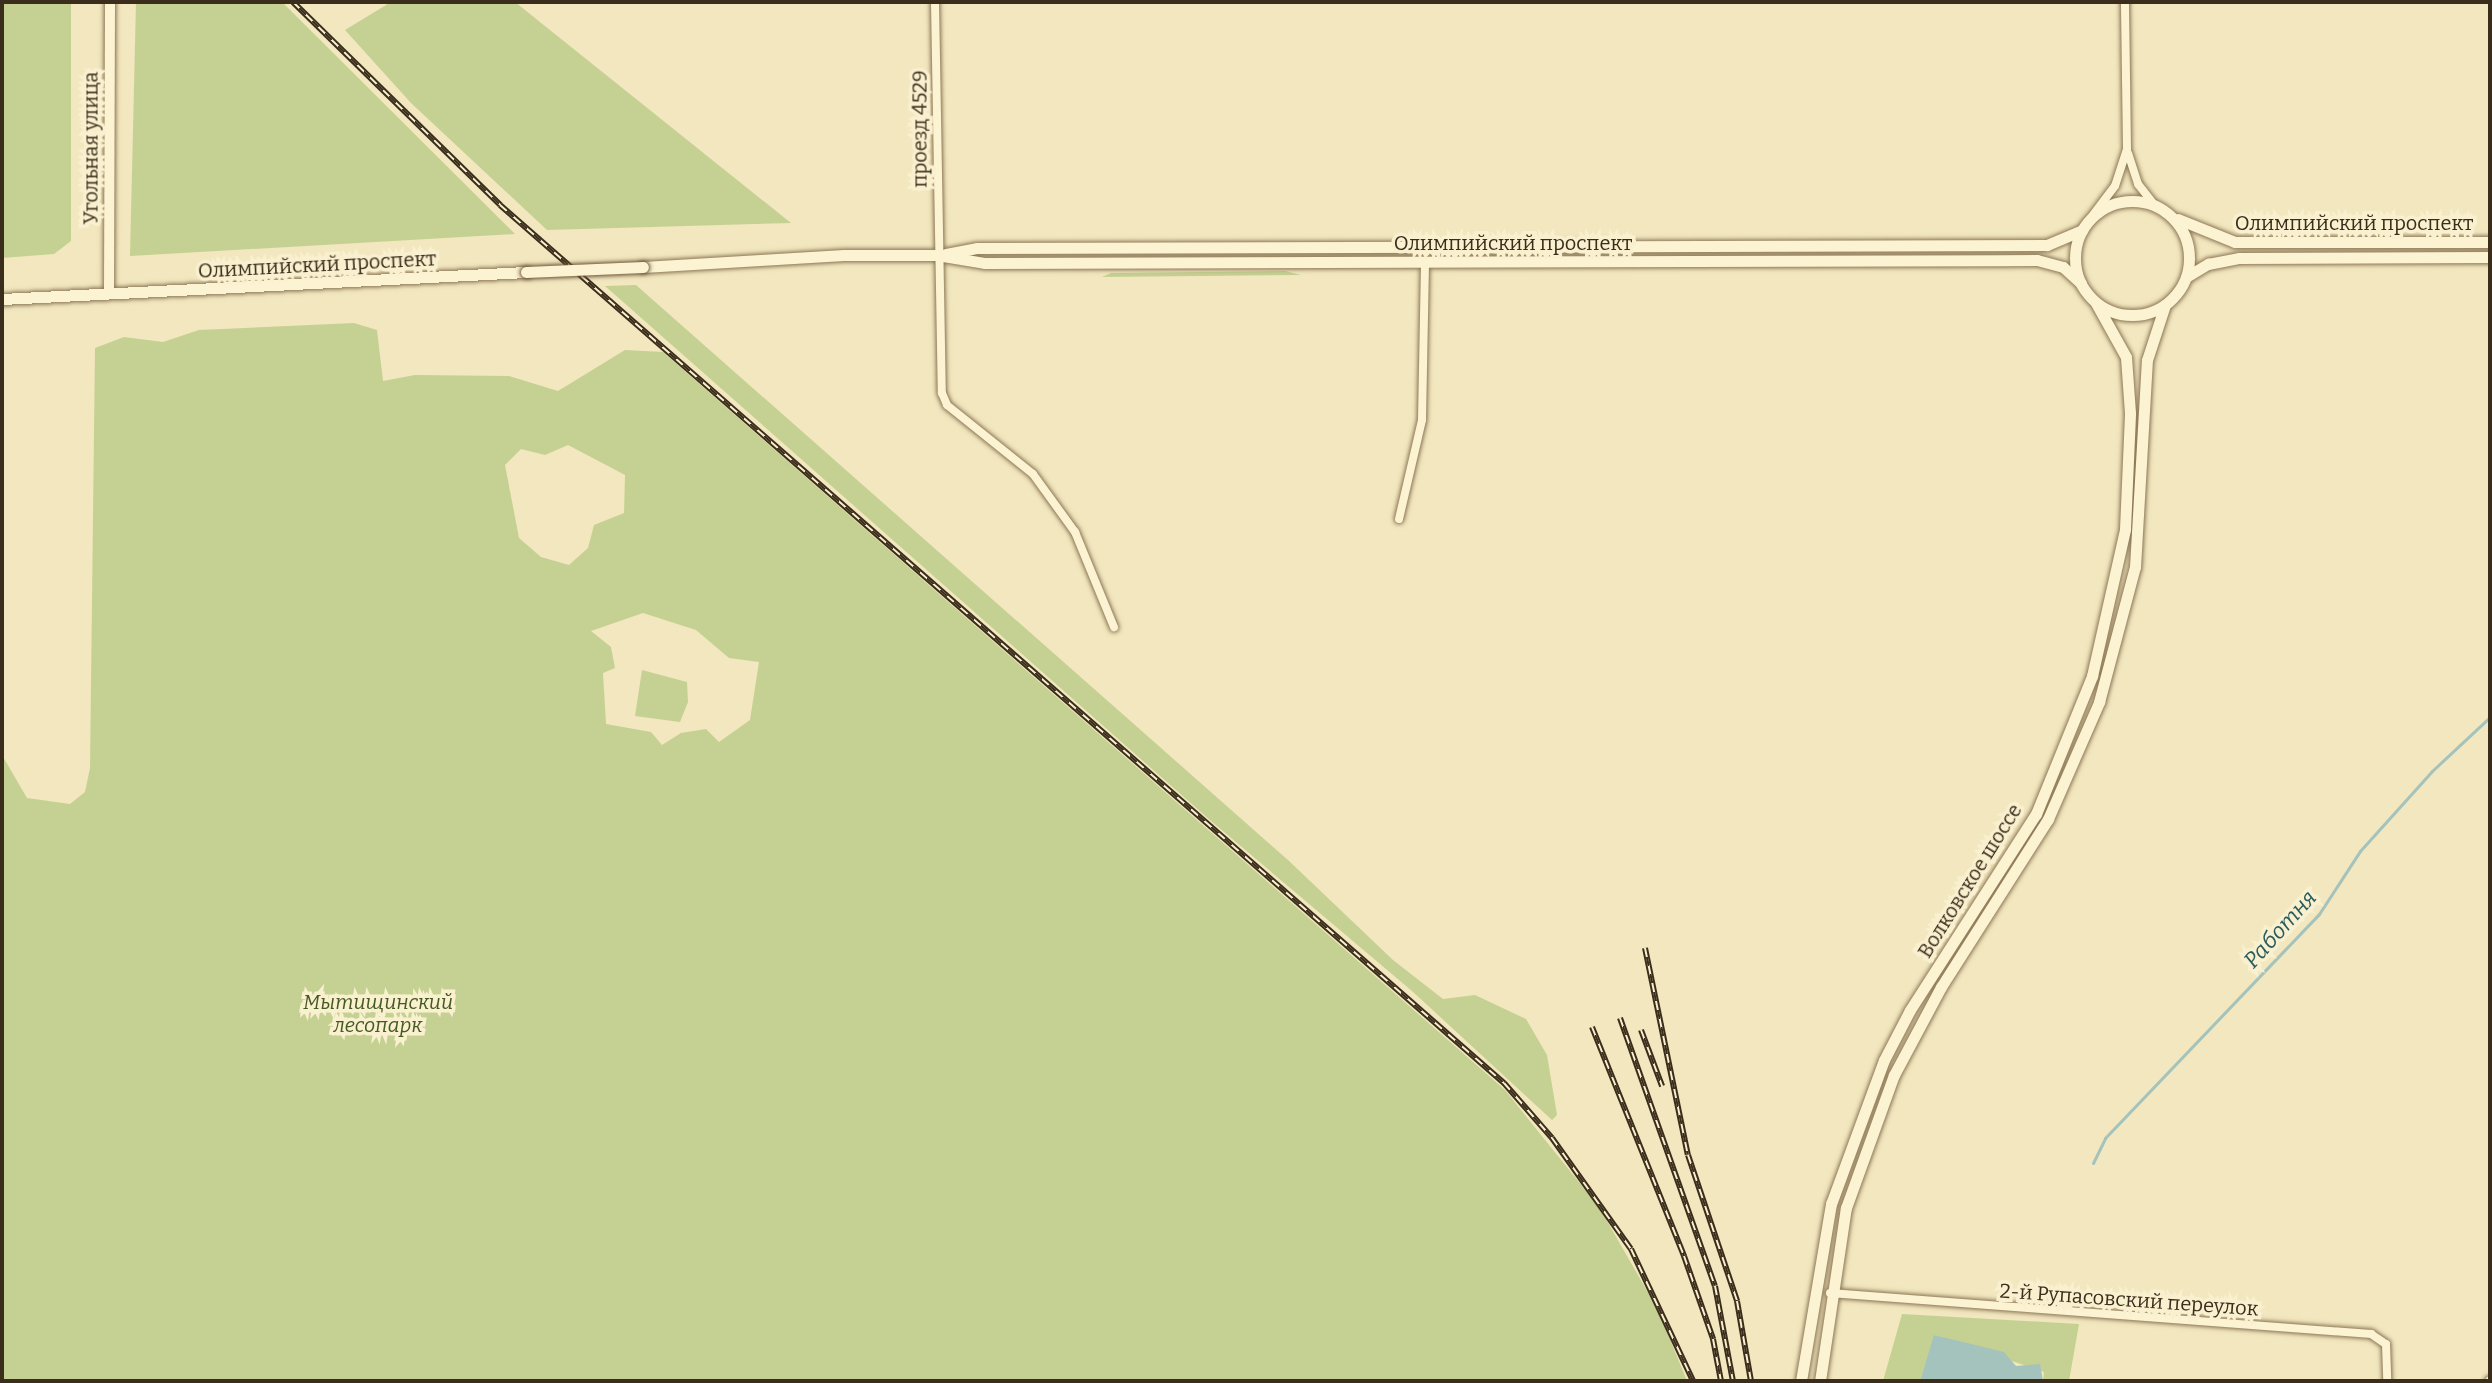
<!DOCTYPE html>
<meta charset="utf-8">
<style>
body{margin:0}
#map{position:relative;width:2492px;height:1383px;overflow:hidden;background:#f2e7bf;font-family:Bitter,serif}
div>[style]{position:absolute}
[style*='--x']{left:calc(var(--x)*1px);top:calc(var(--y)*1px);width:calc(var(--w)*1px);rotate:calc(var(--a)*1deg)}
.green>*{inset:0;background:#c5d192}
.water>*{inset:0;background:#a3c3bc}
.stream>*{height:3px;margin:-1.5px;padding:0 1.5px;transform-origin:1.5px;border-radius:1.5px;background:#a3c3bc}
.roads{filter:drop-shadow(0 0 2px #8c7755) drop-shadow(0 0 2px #8c7755)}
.minor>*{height:8px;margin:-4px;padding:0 4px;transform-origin:4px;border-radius:4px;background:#fcf3d3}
.tertiary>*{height:10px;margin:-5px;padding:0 5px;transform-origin:5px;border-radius:5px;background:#fcf3d3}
.secondary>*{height:11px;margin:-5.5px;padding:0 5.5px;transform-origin:5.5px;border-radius:5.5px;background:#fcf3d3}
.secondary>.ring{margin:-5.5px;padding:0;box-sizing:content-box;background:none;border:11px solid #fcf3d3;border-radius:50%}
.rail>*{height:6px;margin-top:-3px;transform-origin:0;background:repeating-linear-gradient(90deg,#f9f0cf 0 9px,#3a2d1b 0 18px);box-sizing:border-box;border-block:2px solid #3a2d1b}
.bridges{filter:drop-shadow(0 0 2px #6e5839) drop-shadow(0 0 2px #6e5839)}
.secondary-bridge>*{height:11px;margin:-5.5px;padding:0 5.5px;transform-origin:5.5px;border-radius:5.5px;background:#fcf3d3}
span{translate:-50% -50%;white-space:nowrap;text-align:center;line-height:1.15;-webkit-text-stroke:7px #f9f0cf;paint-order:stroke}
.street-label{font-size:20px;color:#3a2d1b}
.park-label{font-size:20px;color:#465920;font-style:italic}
.water-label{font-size:22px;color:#295b5c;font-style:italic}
.frame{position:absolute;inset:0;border:4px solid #3a2d1b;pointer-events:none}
</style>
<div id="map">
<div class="green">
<div style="clip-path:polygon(2px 2px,71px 2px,71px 241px,54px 254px,2px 258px)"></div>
<div style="clip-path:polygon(136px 2px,282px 2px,515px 234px,130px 256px)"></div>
<div style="clip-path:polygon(391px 2px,515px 2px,791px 223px,547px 230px,411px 103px,345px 30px)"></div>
<div style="clip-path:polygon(1285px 271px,1301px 275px,1102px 277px,1111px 273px)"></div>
<div style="clip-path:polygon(636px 285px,1288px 860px,1393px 960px,1443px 999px,1475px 995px,1526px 1019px,1547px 1055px,1557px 1115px,1552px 1120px,1412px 991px,1211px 821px,605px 286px)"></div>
<div style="clip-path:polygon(evenodd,354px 323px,377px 330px,383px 381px,415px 375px,509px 376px,558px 391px,625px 350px,663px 352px,1505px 1090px,1599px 1207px,1658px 1310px,1687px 1381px,2px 1381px,2px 755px,27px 798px,70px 804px,85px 792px,90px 768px,95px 348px,124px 337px,163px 342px,199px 330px,354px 323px,568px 445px,625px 475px,624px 513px,594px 525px,588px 548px,569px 565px,541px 557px,519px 538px,505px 465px,521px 449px,545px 455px,568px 445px,354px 323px,643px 613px,696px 630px,729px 658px,759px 662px,750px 720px,719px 742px,706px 729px,681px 733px,662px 745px,651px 732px,606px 724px,603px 673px,615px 668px,611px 647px,591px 631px,643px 613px)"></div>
<div style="clip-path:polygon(642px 670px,687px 682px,688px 702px,680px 722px,635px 716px)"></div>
<div style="clip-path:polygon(1902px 1314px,2079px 1324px,2069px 1381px,2043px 1381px,2044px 1372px,1935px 1335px,1920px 1381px,1883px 1381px)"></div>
</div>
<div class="water">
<div style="clip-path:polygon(1934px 1335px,2004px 1352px,2016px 1366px,2040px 1364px,2043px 1381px,1920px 1381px)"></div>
</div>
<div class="stream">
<div style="--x:2093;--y:1163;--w:28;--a:-64"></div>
<div style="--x:2105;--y:1138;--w:310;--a:-46.3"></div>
<div style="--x:2319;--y:914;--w:75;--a:-56.9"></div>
<div style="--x:2360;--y:851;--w:108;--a:-48"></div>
<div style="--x:2432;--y:771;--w:79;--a:-43"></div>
</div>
<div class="roads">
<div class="minor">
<div style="--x:935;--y:2;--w:391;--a:89"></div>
<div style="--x:942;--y:393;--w:13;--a:67"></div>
<div style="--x:947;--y:405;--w:110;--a:38.7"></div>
<div style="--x:1033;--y:474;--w:72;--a:54.1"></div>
<div style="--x:1075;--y:532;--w:103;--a:67.7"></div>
<div style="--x:2128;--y:153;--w:33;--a:72"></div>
<div style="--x:2138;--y:184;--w:28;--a:52"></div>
<div style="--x:2093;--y:215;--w:36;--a:-53"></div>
<div style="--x:2115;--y:186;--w:39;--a:-72"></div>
<div style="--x:2127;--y:149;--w:147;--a:-90.8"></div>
<div style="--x:1399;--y:519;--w:102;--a:-76.9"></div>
<div style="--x:1422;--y:420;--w:159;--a:-88.9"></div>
<div style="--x:1830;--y:1293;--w:543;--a:4.33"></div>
<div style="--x:2371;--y:1334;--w:18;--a:34"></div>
<div style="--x:2386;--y:1344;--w:37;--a:88"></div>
<div style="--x:2489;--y:1381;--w:1;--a:-45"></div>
</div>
<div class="tertiary">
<div style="--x:109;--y:293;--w:291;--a:-89.8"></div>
</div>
<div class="secondary">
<div class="ring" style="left:2075px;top:201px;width:103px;height:103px"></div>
<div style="--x:2178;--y:219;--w:61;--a:22"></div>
<div style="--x:2235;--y:242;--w:255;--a:0"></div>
<div style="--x:946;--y:254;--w:32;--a:-11"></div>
<div style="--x:977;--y:248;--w:1070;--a:-0.16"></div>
<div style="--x:2047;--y:245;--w:38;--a:-23"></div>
<div style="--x:643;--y:267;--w:201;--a:-3.4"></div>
<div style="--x:844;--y:255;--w:93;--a:0"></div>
<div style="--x:937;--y:255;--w:49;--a:9.5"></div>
<div style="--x:985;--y:263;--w:1052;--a:-0.16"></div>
<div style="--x:2037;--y:260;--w:27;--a:15"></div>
<div style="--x:2063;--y:267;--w:24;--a:42"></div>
<div style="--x:2186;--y:277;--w:26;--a:-31"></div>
<div style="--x:2208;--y:264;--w:32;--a:-11"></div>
<div style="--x:2239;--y:258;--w:251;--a:-0.2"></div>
<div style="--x:2;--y:299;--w:525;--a:-2.95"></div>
<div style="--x:1801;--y:1381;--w:180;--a:-80.4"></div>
<div style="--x:1831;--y:1204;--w:153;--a:-69.8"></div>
<div style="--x:1884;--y:1060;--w:56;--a:-62.5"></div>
<div style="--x:1910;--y:1010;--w:233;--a:-57.3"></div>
<div style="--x:2036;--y:814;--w:149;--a:-67.9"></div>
<div style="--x:2092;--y:676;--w:151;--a:-77.3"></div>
<div style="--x:2125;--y:529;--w:116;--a:-87.5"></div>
<div style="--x:2130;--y:413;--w:56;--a:-94.1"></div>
<div style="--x:2126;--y:357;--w:62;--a:-119.1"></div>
<div style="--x:1820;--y:1381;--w:175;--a:-81.5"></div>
<div style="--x:1846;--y:1208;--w:141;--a:-70.2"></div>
<div style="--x:1894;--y:1075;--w:100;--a:-61.9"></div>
<div style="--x:1941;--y:987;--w:199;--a:-57.5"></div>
<div style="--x:2048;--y:819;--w:128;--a:-66.4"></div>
<div style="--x:2099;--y:702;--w:140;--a:-75.1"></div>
<div style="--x:2135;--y:567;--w:207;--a:-86.7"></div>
<div style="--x:2147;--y:360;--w:58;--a:-71.9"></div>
</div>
</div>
<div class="rail">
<div style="--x:293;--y:2;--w:290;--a:44.4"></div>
<div style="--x:500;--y:205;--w:1334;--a:41.17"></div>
<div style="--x:1504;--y:1083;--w:73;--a:48.9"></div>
<div style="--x:1552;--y:1138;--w:136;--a:54.6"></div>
<div style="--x:1631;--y:1249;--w:146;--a:64.8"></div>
<div style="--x:1645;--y:948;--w:211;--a:78.3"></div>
<div style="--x:1688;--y:1155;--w:154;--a:71.4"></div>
<div style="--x:1737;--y:1301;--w:81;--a:80.1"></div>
<div style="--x:1620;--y:1018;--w:284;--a:70.5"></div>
<div style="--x:1715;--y:1286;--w:97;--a:79.3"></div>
<div style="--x:1592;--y:1027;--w:247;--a:68.1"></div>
<div style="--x:1684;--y:1256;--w:88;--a:70.7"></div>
<div style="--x:1713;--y:1339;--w:43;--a:79.2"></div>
<div style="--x:1641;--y:1030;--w:60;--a:69.4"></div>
</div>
<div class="bridges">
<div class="secondary-bridge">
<div style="--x:526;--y:272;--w:117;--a:-2.4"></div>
</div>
</div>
<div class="street-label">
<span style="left:920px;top:129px;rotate:-90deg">проезд 4529</span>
<span style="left:91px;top:148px;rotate:-90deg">Угольная улица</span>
<span style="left:2354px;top:223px">Олимпийский проспект</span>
<span style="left:1513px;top:243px">Олимпийский проспект</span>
<span style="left:317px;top:265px;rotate:-3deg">Олимпийский проспект</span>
<span style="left:1970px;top:881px;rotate:-58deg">Волковское шоссе</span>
<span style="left:2129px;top:1300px;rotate:4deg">2-й Рупасовский переулок</span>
</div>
<div class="park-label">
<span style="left:378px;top:1014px">Мытищинский<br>лесопарк</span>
</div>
<div class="water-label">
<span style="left:2280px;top:929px;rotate:-48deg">Работня</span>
</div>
<div class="frame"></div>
</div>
